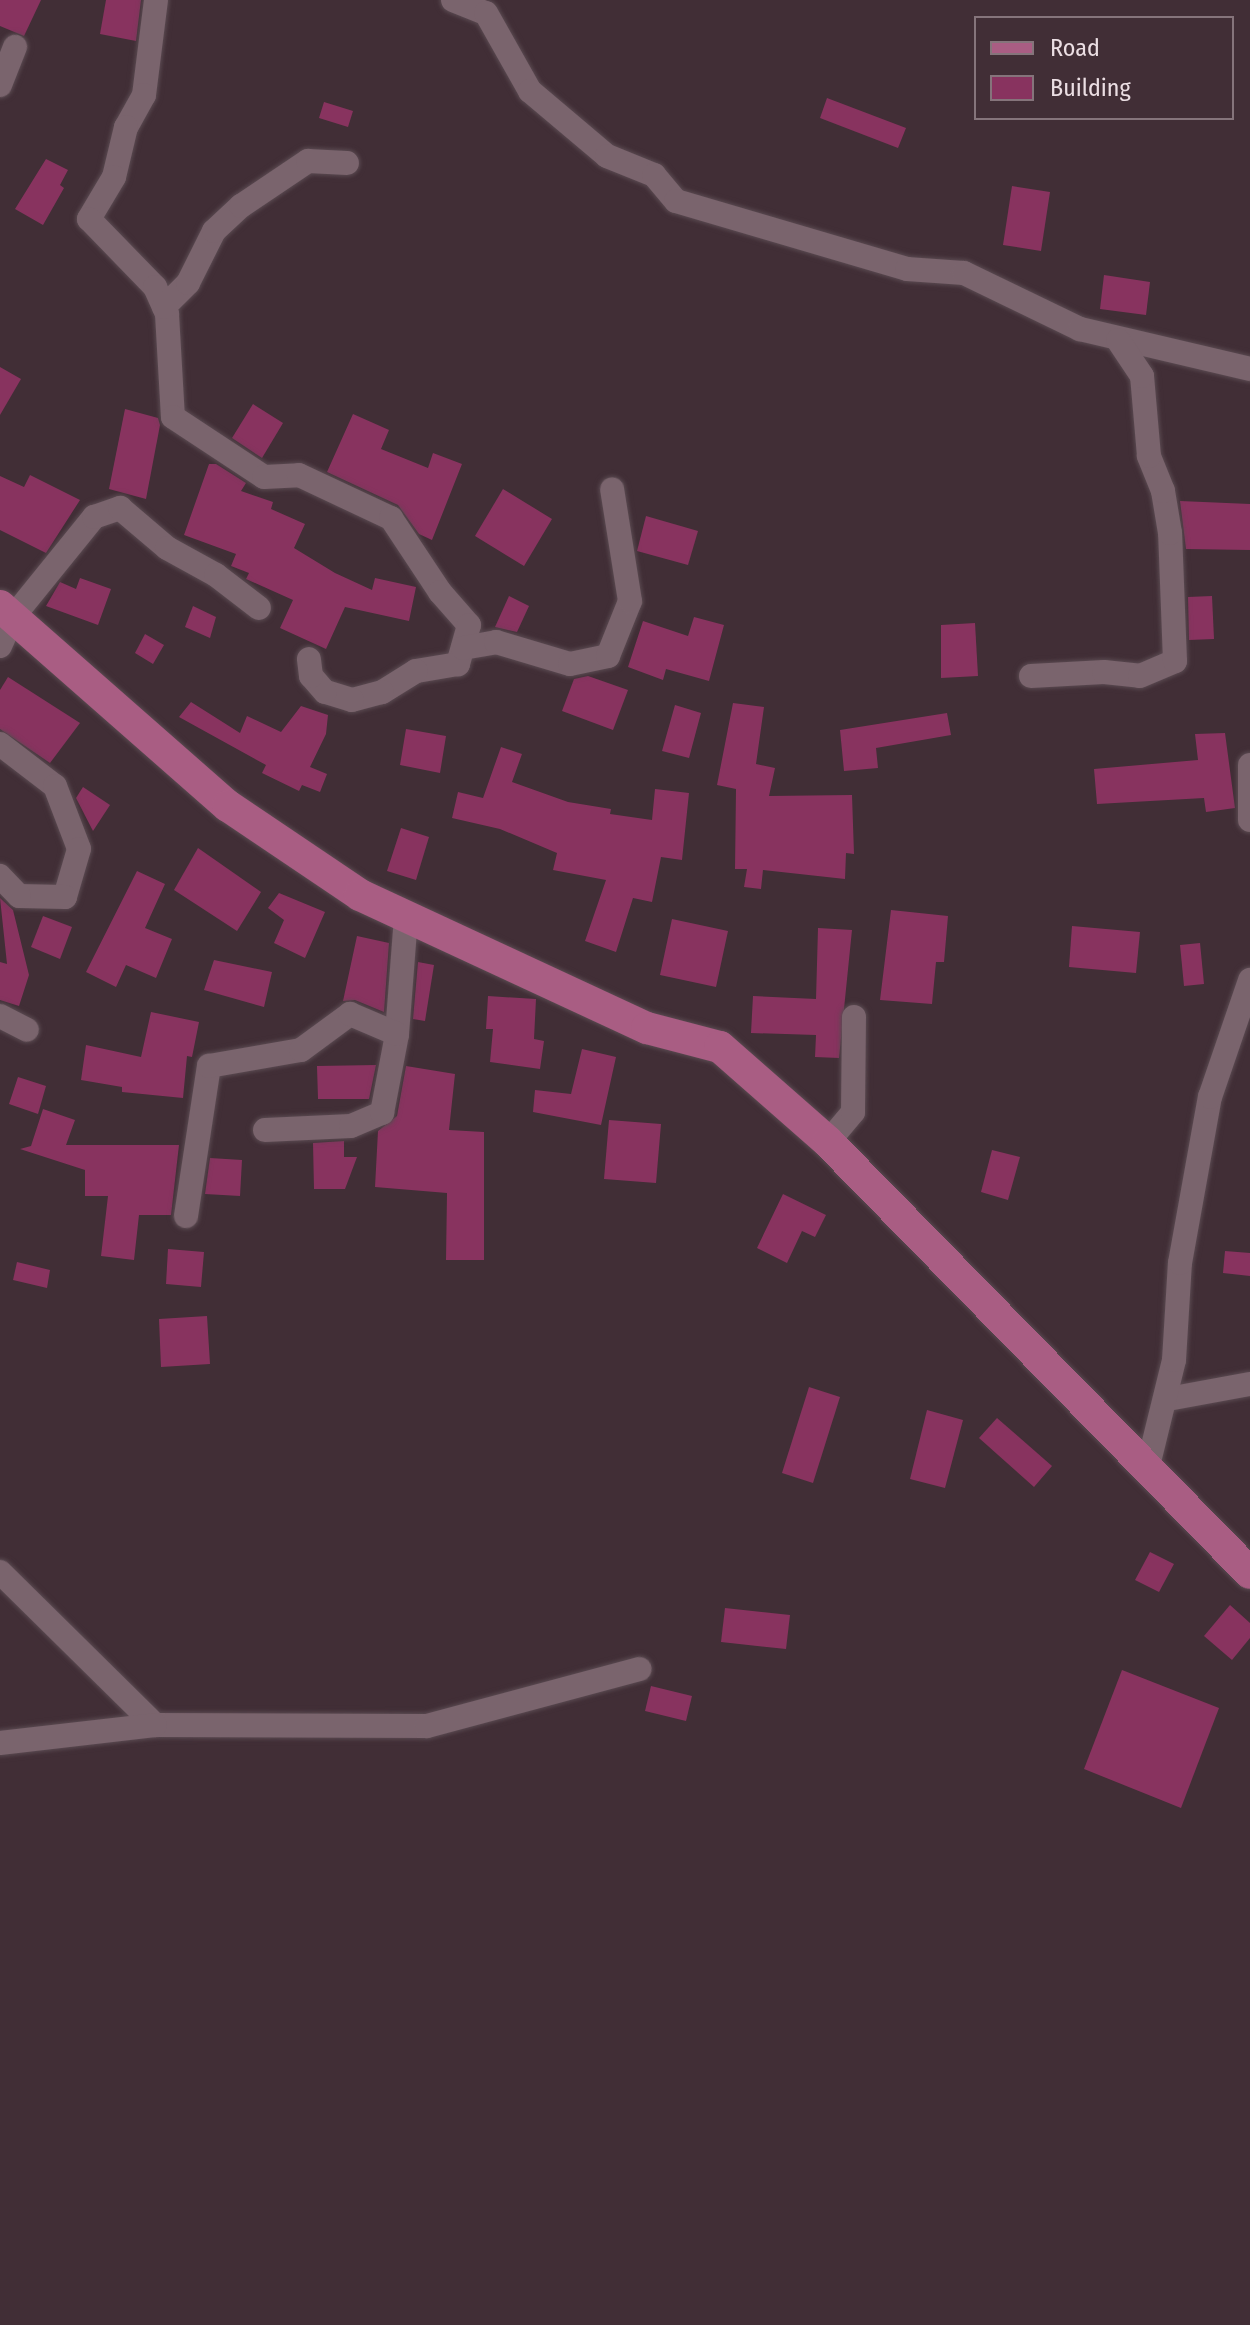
<!DOCTYPE html>
<style>
body{margin:0}
#map{position:relative;width:1250px;height:2325px;overflow:hidden;background:#412e36;font-family:"Fira Sans Condensed",sans-serif}
div>[style]{position:absolute}
[style*='--x']{left:calc(var(--x)*1px);top:calc(var(--y)*1px);width:calc(var(--w)*1px);rotate:calc(var(--a)*1deg)}
.building>*{inset:0;background:#88335f}
.roads{filter:drop-shadow(0 0 2px #5a4a51) drop-shadow(0 0 2px #5a4a51)}
.minor>*{height:24px;margin:-12px;padding:0 12px;transform-origin:12px;border-radius:12px;background:#7a646d}
.major>*{height:32px;margin:-16px;padding:0 16px;transform-origin:16px;border-radius:16px;background:#a95d83}
span{translate:-50% -50%;white-space:nowrap;text-align:center;line-height:1.15;-webkit-text-stroke:8px #412e36;paint-order:stroke}
.legend{position:absolute;left:974px;top:16px;width:260px;height:104px;box-sizing:border-box;background:#412e36;border:2px solid #85747b;margin:0;padding:10px 14px;list-style:none;font-size:24px;color:#ebdee3}
.legend li{display:flex;align-items:center;gap:16px;height:40px}
.legend b{width:40px;border:2px solid #85747b}
</style>
<div id="map">
<div class="building">
<div style="clip-path:polygon(0 0,41px 0,24px 36px,0 26px)"></div>
<div style="clip-path:polygon(106px 0,141px 0,136px 41px,100px 34px)"></div>
<div style="clip-path:polygon(827px 98px,906px 128px,898px 148px,820px 118px)"></div>
<div style="clip-path:polygon(324px 102px,353px 111px,348px 127px,319px 118px)"></div>
<div style="clip-path:polygon(46px 159px,68px 170px,60px 185px,64px 188px,43px 225px,15px 209px)"></div>
<div style="clip-path:polygon(1012px 186px,1050px 192px,1041px 251px,1003px 245px)"></div>
<div style="clip-path:polygon(1104px 275px,1150px 282px,1146px 315px,1100px 309px)"></div>
<div style="clip-path:polygon(0 367px,21px 379px,0 415px)"></div>
<div style="clip-path:polygon(253px 404px,283px 423px,262px 458px,232px 438px)"></div>
<div style="clip-path:polygon(125px 409px,158px 418px,160px 425px,146px 499px,109px 489px)"></div>
<div style="clip-path:polygon(353px 414px,389px 430px,381px 449px,428px 468px,433px 453px,462px 464px,432px 540px,419px 534px,398px 505px,327px 472px)"></div>
<div style="clip-path:polygon(209px 464px,216px 464px,246px 483px,241px 491px,273px 502px,271px 509px,305px 524px,294px 548px,335px 573px,372px 590px,375px 578px,416px 587px,409px 621px,345px 607px,326px 649px,280px 628px,293px 600px,246px 579px,249px 573px,231px 566px,236px 554px,184px 535px)"></div>
<div style="clip-path:polygon(30px 475px,80px 500px,46px 553px,0 530px,0 476px,24px 487px)"></div>
<div style="clip-path:polygon(503px 489px,552px 519px,524px 566px,475px 536px)"></div>
<div style="clip-path:polygon(1180px 501px,1250px 504px,1250px 550px,1186px 549px)"></div>
<div style="clip-path:polygon(646px 516px,698px 531px,688px 565px,637px 551px)"></div>
<div style="clip-path:polygon(80px 578px,111px 589px,98px 625px,46px 606px,60px 582px,76px 589px)"></div>
<div style="clip-path:polygon(509px 596px,529px 606px,517px 632px,495px 627px)"></div>
<div style="clip-path:polygon(1212px 596px,1214px 639px,1189px 640px,1188px 597px)"></div>
<div style="clip-path:polygon(193px 606px,216px 617px,210px 638px,185px 627px)"></div>
<div style="clip-path:polygon(694px 617px,724px 625px,709px 681px,666px 669px,663px 680px,628px 667px,643px 621px,688px 636px)"></div>
<div style="clip-path:polygon(975px 623px,978px 676px,941px 678px,941px 625px)"></div>
<div style="clip-path:polygon(145px 634px,164px 645px,153px 664px,135px 653px)"></div>
<div style="clip-path:polygon(588px 676px,628px 690px,613px 730px,562px 711px,574px 679px)"></div>
<div style="clip-path:polygon(8px 677px,80px 723px,50px 763px,0 729px,0 690px)"></div>
<div style="clip-path:polygon(191px 702px,240px 733px,247px 716px,281px 732px,301px 706px,328px 715px,326px 734px,310px 767px,327px 774px,320px 792px,302px 785px,299px 791px,262px 773px,266px 765px,179px 717px)"></div>
<div style="clip-path:polygon(733px 703px,764px 707px,756px 764px,775px 768px,769px 796px,852px 795px,854px 854px,846px 853px,845px 879px,763px 870px,761px 889px,744px 887px,747px 869px,735px 869px,736px 789px,717px 785px)"></div>
<div style="clip-path:polygon(675px 705px,701px 713px,689px 758px,662px 751px)"></div>
<div style="clip-path:polygon(947px 713px,951px 735px,876px 748px,878px 768px,844px 771px,840px 730px)"></div>
<div style="clip-path:polygon(406px 729px,446px 736px,440px 773px,400px 765px)"></div>
<div style="clip-path:polygon(1225px 733px,1235px 808px,1206px 812px,1204px 798px,1097px 804px,1094px 769px,1198px 760px,1195px 734px)"></div>
<div style="clip-path:polygon(501px 747px,522px 754px,512px 782px,568px 802px,611px 809px,610px 814px,652px 820px,655px 789px,689px 793px,682px 860px,661px 857px,652px 902px,633px 898px,616px 952px,585px 941px,606px 880px,553px 870px,557px 853px,500px 829px,452px 818px,458px 792px,483px 798px)"></div>
<div style="clip-path:polygon(83px 787px,110px 805px,93px 831px,76px 798px)"></div>
<div style="clip-path:polygon(401px 828px,429px 837px,416px 880px,387px 871px)"></div>
<div style="clip-path:polygon(198px 848px,261px 892px,237px 931px,174px 890px)"></div>
<div style="clip-path:polygon(137px 871px,165px 884px,145px 928px,172px 939px,156px 978px,126px 965px,116px 987px,86px 972px)"></div>
<div style="clip-path:polygon(279px 893px,325px 912px,305px 958px,274px 943px,284px 920px,268px 908px)"></div>
<div style="clip-path:polygon(0 898px,13px 910px,29px 975px,19px 1006px,0 1000px,0 962px,7px 964px)"></div>
<div style="clip-path:polygon(891px 910px,948px 916px,944px 962px,936px 962px,932px 1004px,880px 1000px)"></div>
<div style="clip-path:polygon(43px 916px,72px 927px,60px 959px,31px 947px)"></div>
<div style="clip-path:polygon(672px 919px,728px 931px,716px 987px,660px 975px)"></div>
<div style="clip-path:polygon(1072px 926px,1140px 932px,1136px 973px,1069px 967px)"></div>
<div style="clip-path:polygon(818px 928px,852px 930px,839px 1058px,815px 1057px,816px 1035px,751px 1033px,753px 996px,816px 999px)"></div>
<div style="clip-path:polygon(357px 936px,389px 943px,384px 1012px,355px 1000px,343px 1001px)"></div>
<div style="clip-path:polygon(1200px 943px,1204px 984px,1184px 986px,1180px 945px)"></div>
<div style="clip-path:polygon(214px 960px,272px 972px,264px 1007px,204px 990px)"></div>
<div style="clip-path:polygon(418px 962px,434px 965px,425px 1021px,413px 1019px)"></div>
<div style="clip-path:polygon(488px 996px,536px 999px,534px 1039px,544px 1041px,540px 1069px,490px 1062px,493px 1029px,486px 1029px)"></div>
<div style="clip-path:polygon(151px 1012px,199px 1022px,192px 1057px,187px 1056px,183px 1098px,122px 1092px,122px 1087px,81px 1080px,86px 1045px,141px 1057px)"></div>
<div style="clip-path:polygon(582px 1049px,616px 1057px,601px 1125px,533px 1112px,535px 1090px,571px 1094px)"></div>
<div style="clip-path:polygon(376px 1065px,369px 1099px,318px 1099px,317px 1066px)"></div>
<div style="clip-path:polygon(406px 1066px,455px 1074px,449px 1130px,484px 1132px,484px 1260px,446px 1260px,447px 1193px,375px 1187px,378px 1131px,397px 1116px)"></div>
<div style="clip-path:polygon(18px 1077px,46px 1086px,38px 1114px,9px 1104px)"></div>
<div style="clip-path:polygon(43px 1109px,75px 1120px,66px 1145px,179px 1145px,171px 1215px,139px 1215px,134px 1260px,101px 1256px,108px 1196px,85px 1196px,85px 1170px,20px 1149px,31px 1146px)"></div>
<div style="clip-path:polygon(609px 1120px,661px 1124px,656px 1183px,604px 1179px)"></div>
<div style="clip-path:polygon(344px 1141px,344px 1157px,357px 1157px,345px 1189px,314px 1189px,313px 1143px)"></div>
<div style="clip-path:polygon(992px 1150px,1020px 1157px,1008px 1200px,981px 1192px)"></div>
<div style="clip-path:polygon(210px 1158px,242px 1160px,240px 1196px,205px 1194px)"></div>
<div style="clip-path:polygon(783px 1194px,826px 1215px,815px 1237px,802px 1231px,787px 1263px,757px 1248px)"></div>
<div style="clip-path:polygon(168px 1249px,204px 1252px,201px 1287px,166px 1284px)"></div>
<div style="clip-path:polygon(1225px 1251px,1250px 1253px,1250px 1276px,1223px 1273px)"></div>
<div style="clip-path:polygon(17px 1262px,50px 1270px,47px 1288px,13px 1280px)"></div>
<div style="clip-path:polygon(207px 1316px,210px 1364px,161px 1367px,159px 1319px)"></div>
<div style="clip-path:polygon(809px 1387px,840px 1397px,813px 1483px,782px 1473px)"></div>
<div style="clip-path:polygon(927px 1410px,963px 1420px,945px 1488px,910px 1479px)"></div>
<div style="clip-path:polygon(997px 1418px,1052px 1466px,1034px 1487px,979px 1438px)"></div>
<div style="clip-path:polygon(1150px 1552px,1174px 1564px,1159px 1592px,1135px 1580px)"></div>
<div style="clip-path:polygon(1230px 1605px,1250px 1623px,1250px 1638px,1232px 1660px,1204px 1636px)"></div>
<div style="clip-path:polygon(725px 1608px,790px 1615px,786px 1649px,721px 1642px)"></div>
<div style="clip-path:polygon(1122px 1670px,1219px 1708px,1181px 1808px,1084px 1769px)"></div>
<div style="clip-path:polygon(651px 1686px,692px 1696px,686px 1721px,645px 1711px)"></div>
</div>
<div class="roads">
<div class="minor">
<div style="--x:156;--y:0;--w:96;--a:97.2"></div>
<div style="--x:144;--y:95;--w:37;--a:119"></div>
<div style="--x:126;--y:127;--w:51;--a:103.5"></div>
<div style="--x:114;--y:177;--w:49;--a:120.8"></div>
<div style="--x:89;--y:219;--w:95;--a:45.9"></div>
<div style="--x:155;--y:287;--w:30;--a:66"></div>
<div style="--x:167;--y:314;--w:103;--a:86.7"></div>
<div style="--x:173;--y:417;--w:109;--a:33.4"></div>
<div style="--x:264;--y:477;--w:35;--a:-3"></div>
<div style="--x:299;--y:475;--w:102;--a:25.1"></div>
<div style="--x:391;--y:518;--w:89;--a:56.5"></div>
<div style="--x:440;--y:592;--w:44;--a:48.7"></div>
<div style="--x:469;--y:625;--w:41;--a:105.8"></div>
<div style="--x:458;--y:664;--w:43;--a:170.5"></div>
<div style="--x:416;--y:671;--w:40;--a:148"></div>
<div style="--x:382;--y:692;--w:31;--a:165"></div>
<div style="--x:352;--y:700;--w:28;--a:-163"></div>
<div style="--x:325;--y:692;--w:21;--a:-131"></div>
<div style="--x:311;--y:676;--w:17;--a:-97"></div>
<div style="--x:453;--y:0;--w:35;--a:22"></div>
<div style="--x:486;--y:13;--w:90;--a:60.6"></div>
<div style="--x:530;--y:91;--w:101;--a:40.2"></div>
<div style="--x:607;--y:156;--w:51;--a:22"></div>
<div style="--x:654;--y:175;--w:34;--a:50"></div>
<div style="--x:676;--y:201;--w:241;--a:16.4"></div>
<div style="--x:907;--y:269;--w:57;--a:4"></div>
<div style="--x:964;--y:273;--w:129;--a:25.8"></div>
<div style="--x:1080;--y:329;--w:175;--a:13.2"></div>
<div style="--x:0;--y:85;--w:41;--a:-68.5"></div>
<div style="--x:164;--y:307;--w:34;--a:-45"></div>
<div style="--x:188;--y:283;--w:58;--a:-63.4"></div>
<div style="--x:214;--y:231;--w:37;--a:-43"></div>
<div style="--x:241;--y:206;--w:81;--a:-33.9"></div>
<div style="--x:308;--y:161;--w:39;--a:3"></div>
<div style="--x:0;--y:646;--w:32;--a:-66"></div>
<div style="--x:13;--y:617;--w:129;--a:-51"></div>
<div style="--x:94;--y:517;--w:28;--a:-19"></div>
<div style="--x:120;--y:508;--w:62;--a:40.4"></div>
<div style="--x:167;--y:548;--w:56;--a:28.9"></div>
<div style="--x:216;--y:575;--w:54;--a:37.5"></div>
<div style="--x:463;--y:648;--w:34;--a:-10"></div>
<div style="--x:496;--y:642;--w:77;--a:16.6"></div>
<div style="--x:570;--y:664;--w:39;--a:-12"></div>
<div style="--x:608;--y:656;--w:59;--a:-68.2"></div>
<div style="--x:630;--y:601;--w:113;--a:-99.1"></div>
<div style="--x:1031;--y:676;--w:73;--a:-3.1"></div>
<div style="--x:1104;--y:672;--w:36;--a:6"></div>
<div style="--x:1140;--y:676;--w:38;--a:-23"></div>
<div style="--x:1175;--y:661;--w:128;--a:-92.2"></div>
<div style="--x:1170;--y:533;--w:43;--a:-99.5"></div>
<div style="--x:1163;--y:491;--w:38;--a:-112"></div>
<div style="--x:1149;--y:456;--w:80;--a:-95"></div>
<div style="--x:1142;--y:376;--w:43;--a:-123.7"></div>
<div style="--x:0;--y:744;--w:69;--a:37.4"></div>
<div style="--x:55;--y:786;--w:67;--a:69.1"></div>
<div style="--x:79;--y:849;--w:50;--a:106.3"></div>
<div style="--x:65;--y:897;--w:46;--a:-178.8"></div>
<div style="--x:19;--y:896;--w:28;--a:-134"></div>
<div style="--x:1250;--y:765;--w:55;--a:90"></div>
<div style="--x:0;--y:1016;--w:30;--a:27"></div>
<div style="--x:265;--y:1130;--w:86;--a:-2.7"></div>
<div style="--x:351;--y:1126;--w:34;--a:-23"></div>
<div style="--x:382;--y:1113;--w:80;--a:-79.2"></div>
<div style="--x:397;--y:1034;--w:116;--a:-85.6"></div>
<div style="--x:828;--y:1142;--w:39;--a:-50"></div>
<div style="--x:853;--y:1112;--w:95;--a:-89.4"></div>
<div style="--x:186;--y:1216;--w:152;--a:-81.3"></div>
<div style="--x:209;--y:1066;--w:93;--a:-9.9"></div>
<div style="--x:301;--y:1050;--w:61;--a:-36.3"></div>
<div style="--x:350;--y:1014;--w:51;--a:23.1"></div>
<div style="--x:1168;--y:1399;--w:83;--a:-10.4"></div>
<div style="--x:1148;--y:1466;--w:109;--a:-76.2"></div>
<div style="--x:1174;--y:1360;--w:97;--a:-86.5"></div>
<div style="--x:1180;--y:1263;--w:169;--a:-79.8"></div>
<div style="--x:1210;--y:1097;--w:124;--a:-71.1"></div>
<div style="--x:0;--y:1572;--w:218;--a:44.6"></div>
<div style="--x:155;--y:1725;--w:272;--a:0.2"></div>
<div style="--x:427;--y:1726;--w:220;--a:-15"></div>
<div style="--x:0;--y:1743;--w:156;--a:-6.6"></div>
</div>
<div class="major">
<div style="--x:0;--y:606;--w:303;--a:41.3"></div>
<div style="--x:228;--y:806;--w:159;--a:34"></div>
<div style="--x:360;--y:895;--w:316;--a:24.9"></div>
<div style="--x:647;--y:1028;--w:75;--a:14.6"></div>
<div style="--x:720;--y:1047;--w:144;--a:41.3"></div>
<div style="--x:828;--y:1142;--w:603;--a:45.6"></div>
</div>
</div>
<ul class="legend">
<li><b style="height:10px;background:#a95d83"></b>Road</li>
<li><b style="height:22px;background:#88335f"></b>Building</li>
</ul>
</div>
